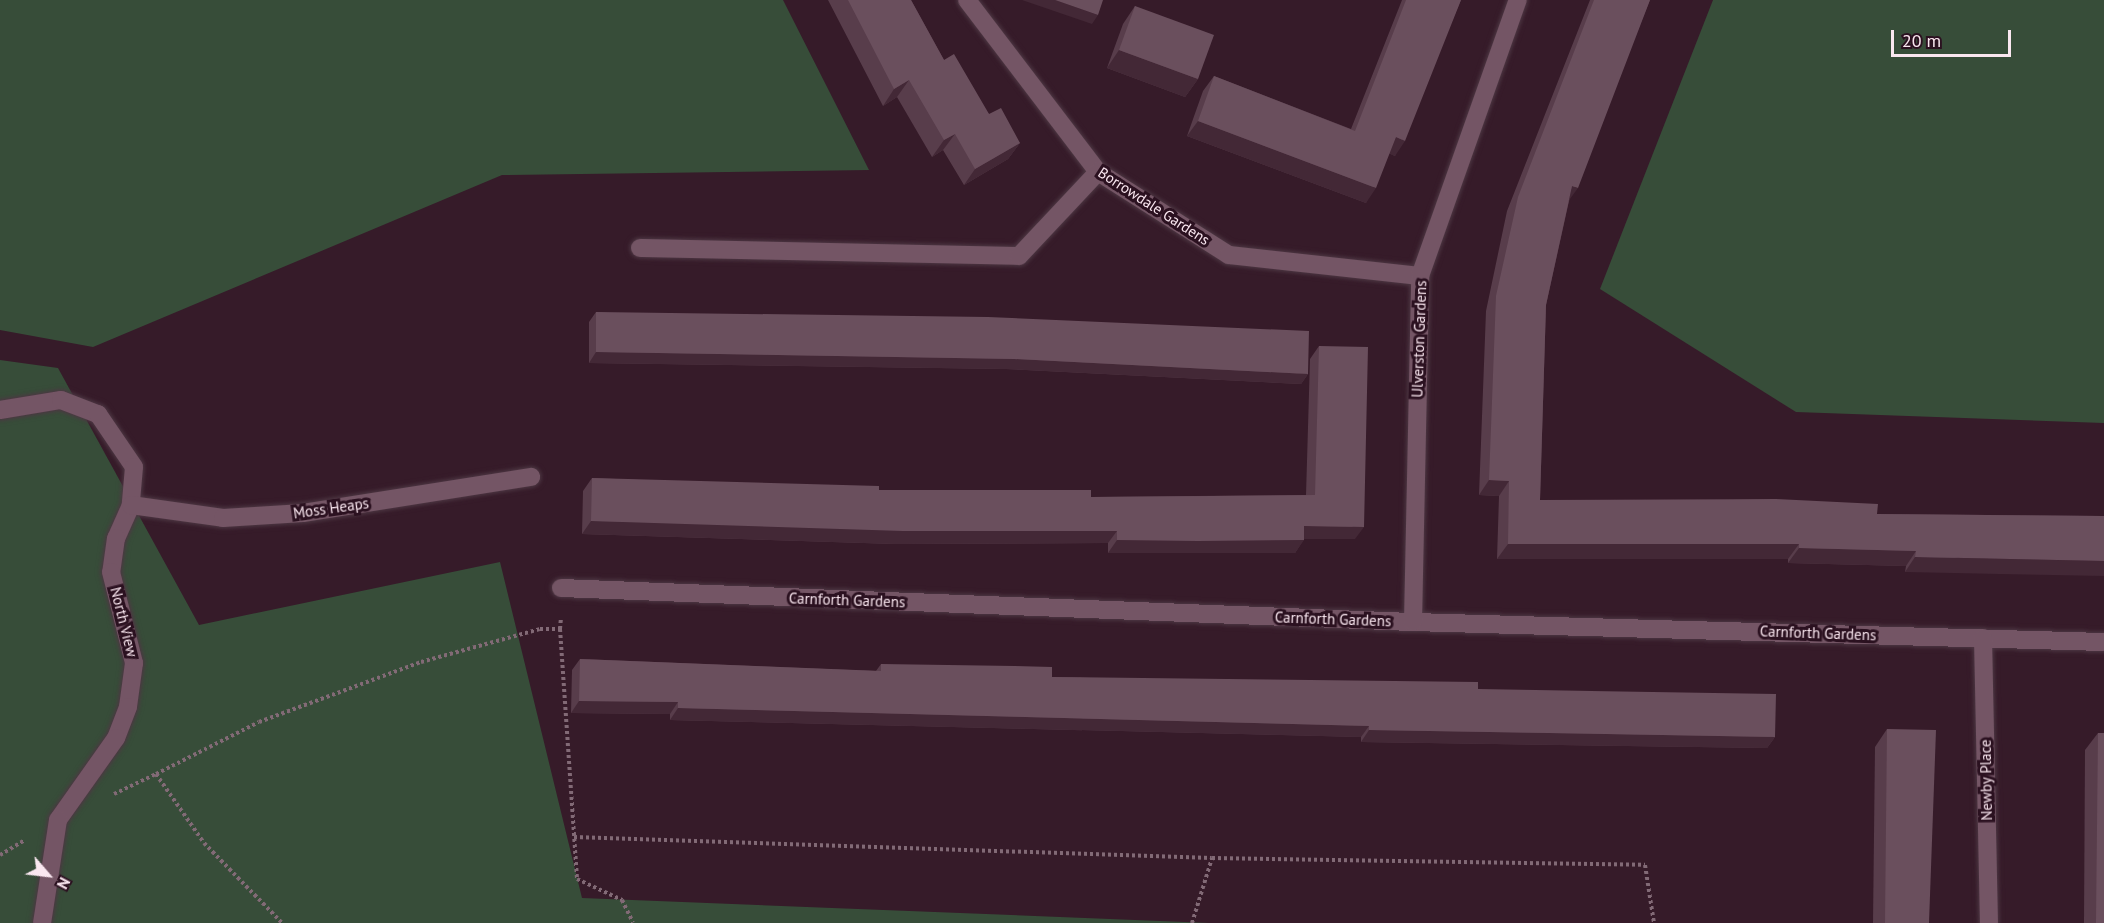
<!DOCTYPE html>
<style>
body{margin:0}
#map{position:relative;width:2104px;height:923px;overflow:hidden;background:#361b29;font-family:"PT Sans",sans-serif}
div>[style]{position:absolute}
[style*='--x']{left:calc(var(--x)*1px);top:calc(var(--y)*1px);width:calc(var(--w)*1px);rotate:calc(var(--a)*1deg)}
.green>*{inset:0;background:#374d39}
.path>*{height:4px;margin-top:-2px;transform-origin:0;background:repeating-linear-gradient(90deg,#826a76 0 3px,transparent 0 6px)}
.roads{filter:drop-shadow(0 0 2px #4d3743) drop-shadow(0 0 2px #4d3743)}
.minor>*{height:18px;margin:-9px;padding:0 9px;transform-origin:9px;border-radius:9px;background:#745565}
.wall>*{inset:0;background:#583d4b}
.shaded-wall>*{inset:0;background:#432836}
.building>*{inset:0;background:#6a4f5d}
span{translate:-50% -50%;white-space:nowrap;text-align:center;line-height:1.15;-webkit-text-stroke:6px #2b1120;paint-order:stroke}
.street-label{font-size:15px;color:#fae7f0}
.north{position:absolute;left:18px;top:845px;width:60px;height:60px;-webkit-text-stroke:4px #2b1120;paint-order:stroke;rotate:118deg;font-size:16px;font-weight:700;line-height:24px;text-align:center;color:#fae7f0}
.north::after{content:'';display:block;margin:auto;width:21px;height:27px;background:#fae7f0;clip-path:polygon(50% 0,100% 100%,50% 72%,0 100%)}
.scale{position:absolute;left:1891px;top:30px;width:120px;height:27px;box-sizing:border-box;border:3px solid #fae7f0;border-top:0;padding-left:8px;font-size:18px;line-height:21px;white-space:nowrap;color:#fae7f0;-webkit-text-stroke:4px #2b1120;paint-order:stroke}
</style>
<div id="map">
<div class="green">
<div style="clip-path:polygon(0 0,783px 0,869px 170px,502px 175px,93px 347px,0 330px)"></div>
<div style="clip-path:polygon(1713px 0,2104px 0,2104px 423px,1796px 412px,1600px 289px)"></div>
<div style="clip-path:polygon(0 360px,58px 368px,199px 625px,500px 562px,582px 898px,1210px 923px,0 923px)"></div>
</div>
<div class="path">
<div style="--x:560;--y:629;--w:251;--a:86.1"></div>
<div style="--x:577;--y:879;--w:50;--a:25"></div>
<div style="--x:622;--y:900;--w:25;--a:64"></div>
<div style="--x:156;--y:774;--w:115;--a:-26.8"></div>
<div style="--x:259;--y:722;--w:173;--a:-20.3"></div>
<div style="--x:421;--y:662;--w:123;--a:-15.5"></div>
<div style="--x:540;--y:629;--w:20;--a:0"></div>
<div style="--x:560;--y:629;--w:11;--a:-85"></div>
<div style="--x:114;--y:794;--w:47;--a:-25.5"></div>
<div style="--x:156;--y:774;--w:84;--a:55.2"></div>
<div style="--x:204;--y:843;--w:112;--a:45.7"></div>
<div style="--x:574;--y:837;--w:638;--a:1.89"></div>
<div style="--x:0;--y:855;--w:29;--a:-31"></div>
<div style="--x:1192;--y:923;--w:68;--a:-72.9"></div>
<div style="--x:1212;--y:858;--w:433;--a:0.9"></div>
<div style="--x:1645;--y:865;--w:59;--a:81.2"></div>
</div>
<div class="roads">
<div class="minor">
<div style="--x:967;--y:0;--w:216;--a:52.7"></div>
<div style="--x:1098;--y:172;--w:155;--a:32.4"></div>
<div style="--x:1229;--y:255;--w:192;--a:6.3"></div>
<div style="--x:640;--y:248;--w:379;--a:1.2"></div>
<div style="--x:1019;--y:256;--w:115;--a:-46.8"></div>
<div style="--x:0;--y:410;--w:62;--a:-9.3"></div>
<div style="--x:61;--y:400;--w:40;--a:21"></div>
<div style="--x:98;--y:414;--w:64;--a:55.8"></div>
<div style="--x:134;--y:467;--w:38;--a:95"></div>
<div style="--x:131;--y:505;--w:36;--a:114"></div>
<div style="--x:116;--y:538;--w:34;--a:98"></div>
<div style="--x:111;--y:572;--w:94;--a:75.8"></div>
<div style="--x:134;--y:663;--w:44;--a:97.8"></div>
<div style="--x:128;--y:707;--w:33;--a:111"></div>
<div style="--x:116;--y:738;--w:100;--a:125.3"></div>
<div style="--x:58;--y:820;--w:104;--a:98.8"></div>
<div style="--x:131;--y:505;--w:93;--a:8"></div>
<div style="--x:223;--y:518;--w:80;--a:-3.6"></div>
<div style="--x:303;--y:513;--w:231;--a:-9"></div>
<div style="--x:561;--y:588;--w:853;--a:2.29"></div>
<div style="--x:1413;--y:622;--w:691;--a:1.66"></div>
<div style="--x:1413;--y:622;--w:346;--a:-88.8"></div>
<div style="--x:1420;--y:276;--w:293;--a:-70.5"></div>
<div style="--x:1983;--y:638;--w:285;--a:88.8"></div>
</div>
</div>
<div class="wall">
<div style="clip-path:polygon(828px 0,911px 0,944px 60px,989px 114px,1020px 143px,1008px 159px,964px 185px,943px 150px,932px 157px,897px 97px,883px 106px)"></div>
<div style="clip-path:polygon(1402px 0,1461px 0,1395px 156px,1389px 153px,1366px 203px,1187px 136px,1203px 91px,1214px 76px,1351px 129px)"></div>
<div style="clip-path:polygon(1590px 0,1650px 0,1569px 201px,1546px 305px,1540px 500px,1877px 514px,2104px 516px,1905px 572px,1906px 566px,1788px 563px,1788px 559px,1497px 559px,1499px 496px,1479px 495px,1486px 311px,1507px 211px)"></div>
<div style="clip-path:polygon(1135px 6px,1198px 79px,1185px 97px,1107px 68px,1123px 24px)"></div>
<div style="clip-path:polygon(596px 312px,1308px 374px,1301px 384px,1006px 369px,589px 363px,589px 322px)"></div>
<div style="clip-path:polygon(1319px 346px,1355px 539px,1304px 539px,1295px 553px,1108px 553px,1108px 543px,895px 544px,582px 534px,583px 491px,592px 478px,879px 490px,1091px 497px,1306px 495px,1310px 359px)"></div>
<div style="clip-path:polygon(580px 659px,876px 671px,881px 664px,1052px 677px,1478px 689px,1775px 737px,1767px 748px,1361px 742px,1361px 737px,670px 720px,670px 714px,571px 713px,572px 670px)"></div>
<div style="clip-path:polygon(1887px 729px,1929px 923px,1873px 923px,1875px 747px)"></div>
<div style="clip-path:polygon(2098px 733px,2104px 923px,2084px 923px,2085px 750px)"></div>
</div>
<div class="shaded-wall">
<div style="clip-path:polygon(1022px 0,1055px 0,1098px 15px,1092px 24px)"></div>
<div style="clip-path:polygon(1119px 50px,1198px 79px,1185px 97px,1107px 68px)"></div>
<div style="clip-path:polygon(909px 80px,897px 97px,883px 106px,894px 89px)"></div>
<div style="clip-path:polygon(1198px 121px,1376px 188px,1366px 203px,1187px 136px)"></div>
<div style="clip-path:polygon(955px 134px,943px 150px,932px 157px,944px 140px)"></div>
<div style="clip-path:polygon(1396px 137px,1405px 141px,1395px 156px,1385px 152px)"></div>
<div style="clip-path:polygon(1020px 143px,1008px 159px,964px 185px,975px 169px)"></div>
<div style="clip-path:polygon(1572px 186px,1578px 188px,1567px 203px)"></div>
<div style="clip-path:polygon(596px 352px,1014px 359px,1308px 374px,1301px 384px,1006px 369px,589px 363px)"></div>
<div style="clip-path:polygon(1489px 480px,1509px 481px,1499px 496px,1479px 495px)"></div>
<div style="clip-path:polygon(591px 521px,1117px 531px,1108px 543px,895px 544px,582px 534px)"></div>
<div style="clip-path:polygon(1304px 526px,1364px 527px,1355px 539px,1295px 539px)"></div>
<div style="clip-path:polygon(1117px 540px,1304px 540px,1295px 553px,1108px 553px)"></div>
<div style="clip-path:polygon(1508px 544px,1799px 544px,1788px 559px,1497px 559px)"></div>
<div style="clip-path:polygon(1799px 548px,1916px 551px,1906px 566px,1788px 563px)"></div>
<div style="clip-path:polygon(1915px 557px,2104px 561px,2104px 576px,1905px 572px)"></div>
<div style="clip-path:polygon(579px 701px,678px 702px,670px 714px,571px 713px)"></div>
<div style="clip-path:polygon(678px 708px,1369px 726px,1361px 737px,670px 720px)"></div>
<div style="clip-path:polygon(1369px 730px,1775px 737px,1767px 748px,1361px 742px)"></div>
</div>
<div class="building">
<div style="clip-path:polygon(848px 0,911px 0,944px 60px,954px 54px,989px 114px,1001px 108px,1020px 143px,975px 169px,955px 134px,944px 140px,909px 80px,894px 89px)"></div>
<div style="clip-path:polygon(1055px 0,1103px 0,1098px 15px)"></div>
<div style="clip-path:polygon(1406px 0,1461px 0,1405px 141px,1396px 137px,1376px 188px,1198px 121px,1214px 76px,1355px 131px)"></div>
<div style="clip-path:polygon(1594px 0,1650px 0,1578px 188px,1572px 186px,1546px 305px,1540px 500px,1776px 499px,1878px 504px,1877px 514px,2104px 516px,2104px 561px,1915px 557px,1916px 551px,1799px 548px,1799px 544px,1508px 544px,1509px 481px,1489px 480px,1496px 296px,1518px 197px)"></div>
<div style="clip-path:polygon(1135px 6px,1214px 35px,1198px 79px,1119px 50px)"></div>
<div style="clip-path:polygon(596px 312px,988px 317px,1309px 331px,1308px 374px,1014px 359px,596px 352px)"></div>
<div style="clip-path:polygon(1319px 346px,1368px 347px,1364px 527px,1304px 526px,1304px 540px,1198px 541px,1117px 540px,1117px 531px,903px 531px,591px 521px,592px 478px,879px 486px,879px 490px,1091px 490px,1091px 497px,1315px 495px)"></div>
<div style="clip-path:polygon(580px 659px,881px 671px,881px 664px,1015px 666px,1052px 667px,1052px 677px,1478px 682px,1478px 689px,1776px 694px,1775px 737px,1369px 730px,1369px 726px,678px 708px,678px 702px,579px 701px)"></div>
<div style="clip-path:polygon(1887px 729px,1936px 730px,1929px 923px,1885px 923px)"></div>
<div style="clip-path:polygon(2098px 733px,2104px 733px,2104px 923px,2096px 923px)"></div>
</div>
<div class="street-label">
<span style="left:1154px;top:206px;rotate:33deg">Borrowdale Gardens</span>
<span style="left:1419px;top:339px;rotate:-88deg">Ulverston Gardens</span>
<span style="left:331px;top:508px;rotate:-8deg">Moss Heaps</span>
<span style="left:847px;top:600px;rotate:2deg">Carnforth Gardens</span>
<span style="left:1333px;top:619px;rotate:2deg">Carnforth Gardens</span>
<span style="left:124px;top:622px;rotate:76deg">North View</span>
<span style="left:1818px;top:633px;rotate:2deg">Carnforth Gardens</span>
<span style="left:1986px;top:780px;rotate:-91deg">Newby Place</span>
</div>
<div class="north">N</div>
<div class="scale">20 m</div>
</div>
